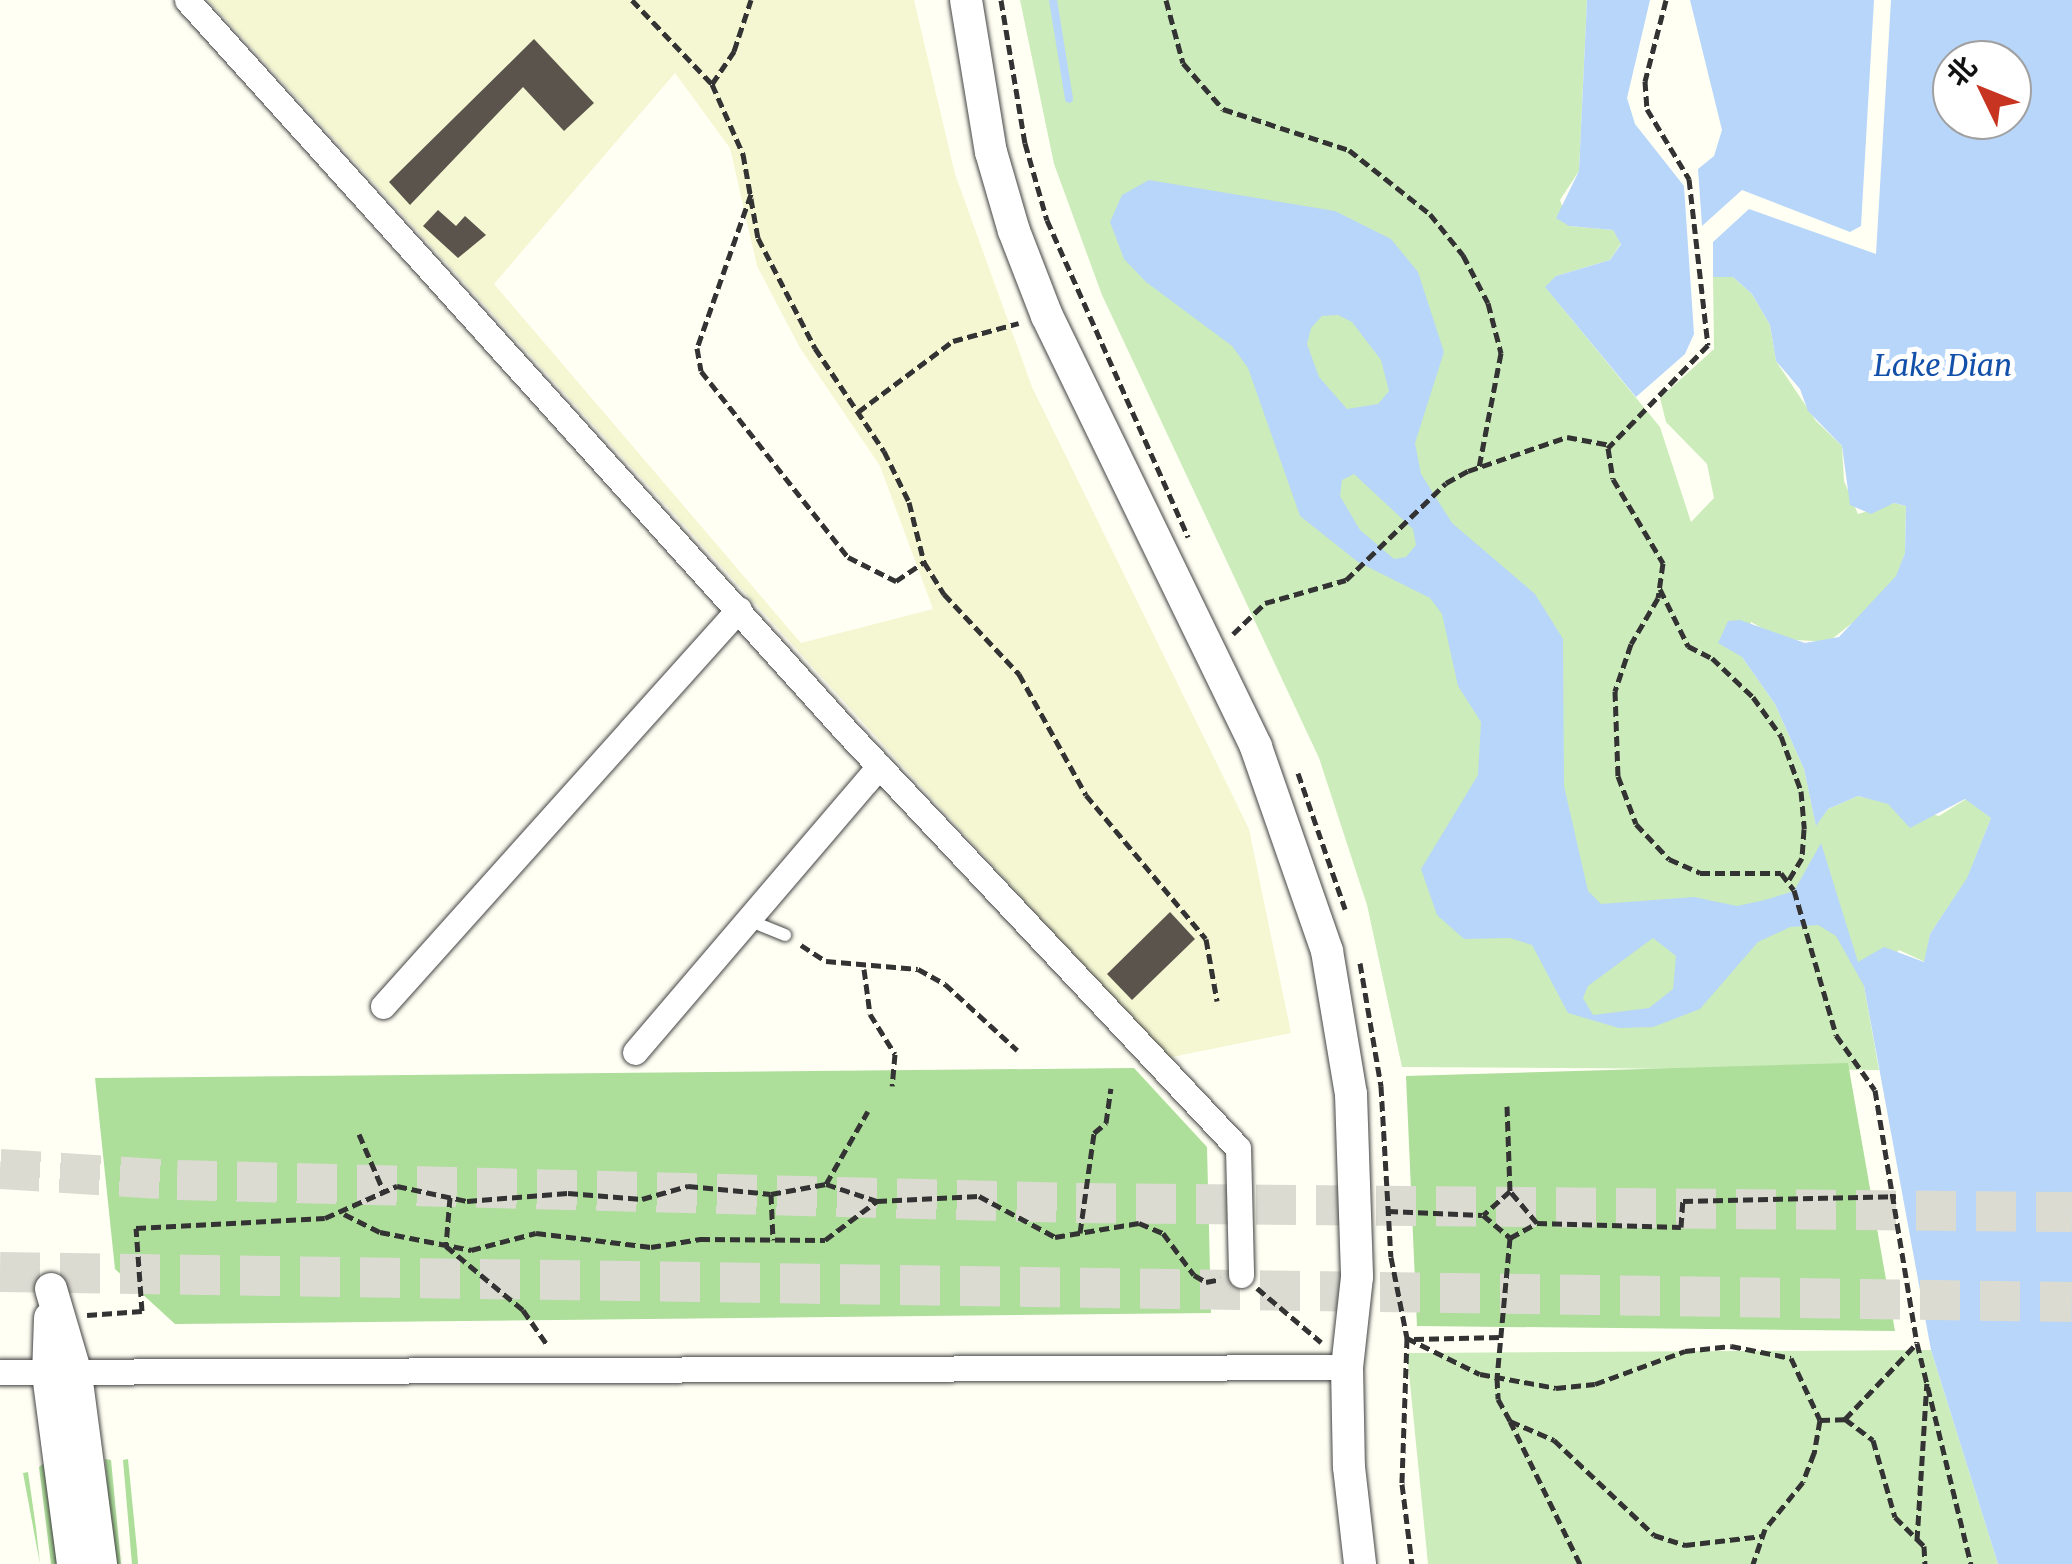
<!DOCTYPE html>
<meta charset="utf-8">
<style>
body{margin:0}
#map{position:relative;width:2072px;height:1564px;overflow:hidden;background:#fffff4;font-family:Merriweather,"Noto Sans SC",serif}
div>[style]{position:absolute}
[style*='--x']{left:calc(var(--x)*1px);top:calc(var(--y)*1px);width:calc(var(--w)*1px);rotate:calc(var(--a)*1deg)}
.farmland>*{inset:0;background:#f4f7d2}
.green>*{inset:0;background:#cdecbb}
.forest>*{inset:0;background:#adde9a}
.water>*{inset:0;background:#b7d6f9}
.stream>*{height:8px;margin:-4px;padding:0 4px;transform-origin:4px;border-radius:4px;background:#b7d6f9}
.building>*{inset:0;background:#5a544c}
.primary-tunnel>*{height:40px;margin-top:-20px;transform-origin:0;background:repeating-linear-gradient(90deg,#dbdbd2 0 40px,transparent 0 60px)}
.path>*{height:5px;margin-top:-2.5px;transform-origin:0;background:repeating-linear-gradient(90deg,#333 0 10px,transparent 0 15px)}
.roads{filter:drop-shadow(0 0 2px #444) drop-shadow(0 0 2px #444)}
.service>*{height:12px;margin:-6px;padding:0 6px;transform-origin:6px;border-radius:6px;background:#fff}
.minor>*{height:25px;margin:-12.5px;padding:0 12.5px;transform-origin:12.5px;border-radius:12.5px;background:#fff}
.tertiary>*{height:32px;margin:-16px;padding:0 16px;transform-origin:16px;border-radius:16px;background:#fff}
span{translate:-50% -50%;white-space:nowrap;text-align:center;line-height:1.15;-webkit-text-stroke:10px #fff;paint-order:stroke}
.water-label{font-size:30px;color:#1350a9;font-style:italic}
.north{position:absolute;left:1932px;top:40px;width:100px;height:100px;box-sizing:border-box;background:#fff;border:2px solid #a0a0a0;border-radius:50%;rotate:313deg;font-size:28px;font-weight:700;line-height:40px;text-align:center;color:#111}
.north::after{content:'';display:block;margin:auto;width:35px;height:45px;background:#c83422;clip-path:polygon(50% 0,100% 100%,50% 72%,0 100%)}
</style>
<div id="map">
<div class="farmland">
<div style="clip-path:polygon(evenodd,208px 0,914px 0,955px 174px,1032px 387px,1249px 829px,1291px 1033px,1167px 1058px,208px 0,675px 73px,730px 148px,757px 266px,800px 348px,880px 466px,933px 609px,801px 643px,494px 284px,675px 73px)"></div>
</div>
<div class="green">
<div style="clip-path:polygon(1020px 0,1587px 0,1579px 171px,1560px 200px,1569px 226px,1613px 230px,1621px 243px,1610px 260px,1556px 276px,1546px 288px,1660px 427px,1691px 522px,1714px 498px,1707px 464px,1666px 422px,1660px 398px,1714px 349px,1713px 277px,1733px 277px,1752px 294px,1770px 325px,1776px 361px,1816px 421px,1842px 446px,1844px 481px,1858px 514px,1894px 503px,1906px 506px,1905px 553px,1897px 576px,1865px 613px,1828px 642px,1782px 639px,1751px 622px,1742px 657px,1775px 704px,1804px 769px,1816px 825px,1828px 809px,1858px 796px,1939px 816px,1966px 799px,1991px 818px,1967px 879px,1930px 934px,1925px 962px,1899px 950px,1864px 986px,1879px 1070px,1402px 1067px,1367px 905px,1319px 758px,1102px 295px,1054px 164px)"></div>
<div style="clip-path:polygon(1931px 1350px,1998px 1564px,1428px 1564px,1407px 1353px)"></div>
</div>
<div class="forest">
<div style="clip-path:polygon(1848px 1063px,1895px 1331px,1417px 1326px,1406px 1076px)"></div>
<div style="clip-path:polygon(1134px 1068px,1207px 1147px,1211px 1313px,175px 1324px,115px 1269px,95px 1078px)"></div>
<div style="clip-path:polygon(105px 1459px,111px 1460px,121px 1564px,114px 1564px)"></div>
<div style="clip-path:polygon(128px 1459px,137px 1550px,138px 1564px,132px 1564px,123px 1460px)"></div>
<div style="clip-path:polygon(44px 1463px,59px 1564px,51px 1564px,39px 1467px)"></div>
<div style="clip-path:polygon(28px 1472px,36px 1528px,40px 1564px,23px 1473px)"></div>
</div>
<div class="water">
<div style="clip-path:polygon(1587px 0,1650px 0,1627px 98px,1635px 124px,1684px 186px,1694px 334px,1685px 354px,1636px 397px,1545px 287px,1556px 276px,1610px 260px,1621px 244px,1613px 230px,1569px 226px,1556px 218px,1579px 171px)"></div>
<div style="clip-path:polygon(1690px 0,1874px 0,1861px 226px,1850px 232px,1742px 190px,1702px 226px,1698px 169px,1714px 156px,1722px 130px)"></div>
<div style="clip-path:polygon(evenodd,1891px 0,2072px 0,2072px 1564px,1998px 1564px,1931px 1350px,1864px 986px,1836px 936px,1818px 925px,1790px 927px,1758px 942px,1700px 1009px,1653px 1027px,1619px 1028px,1568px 1013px,1532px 945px,1510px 938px,1464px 939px,1437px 915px,1421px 869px,1478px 775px,1481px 722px,1458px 686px,1442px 614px,1430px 598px,1358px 562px,1300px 516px,1248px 368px,1232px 346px,1146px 282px,1124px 259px,1110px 222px,1122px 195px,1149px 180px,1335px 211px,1391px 239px,1418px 272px,1444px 352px,1415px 443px,1421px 474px,1452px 523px,1535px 594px,1563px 639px,1564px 786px,1588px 891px,1601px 904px,1694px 897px,1737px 906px,1765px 900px,1794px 891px,1821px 843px,1858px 962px,1884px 947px,1924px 962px,1930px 934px,1967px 878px,1991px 818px,1965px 799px,1910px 828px,1888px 804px,1858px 796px,1828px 809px,1816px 826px,1804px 769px,1775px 704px,1742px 657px,1718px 643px,1728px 621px,1740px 620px,1805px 643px,1839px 637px,1896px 576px,1905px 553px,1906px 506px,1894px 503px,1871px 514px,1850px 505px,1842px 446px,1808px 411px,1800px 389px,1776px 361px,1770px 325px,1752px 294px,1733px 277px,1713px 277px,1713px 242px,1749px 209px,1876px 254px,1891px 0,1952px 60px,2012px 60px,2012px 120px,1952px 120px,1952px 60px,1891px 0,1338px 315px,1352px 322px,1381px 360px,1389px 391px,1378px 404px,1347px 409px,1319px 377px,1307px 344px,1311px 328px,1322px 316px,1338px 315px,1891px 0,1354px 474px,1413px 529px,1416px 545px,1406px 557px,1394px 559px,1360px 530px,1340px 496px,1342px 480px,1354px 474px,1891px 0,1653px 938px,1676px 956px,1673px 989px,1649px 1008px,1593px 1015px,1583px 998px,1588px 986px,1653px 938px)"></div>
</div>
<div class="stream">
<div style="--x:1053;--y:0;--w:100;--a:80.8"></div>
</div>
<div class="building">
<div style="clip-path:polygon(534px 39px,594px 103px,564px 131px,523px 87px,410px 205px,389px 182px)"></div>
<div style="clip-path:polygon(438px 210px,456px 226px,465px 216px,486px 235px,458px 258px,423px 226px)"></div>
<div style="clip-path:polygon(1170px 912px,1195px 939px,1132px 1000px,1107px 974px)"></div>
</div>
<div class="primary-tunnel">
<div style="--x:0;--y:1169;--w:177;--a:3.6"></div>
<div style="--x:177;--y:1180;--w:899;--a:1.47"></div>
<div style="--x:1076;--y:1203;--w:996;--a:0.52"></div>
<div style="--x:0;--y:1272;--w:2072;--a:0.83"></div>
</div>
<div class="path">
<div style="--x:632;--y:0;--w:116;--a:46.4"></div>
<div style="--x:712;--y:84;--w:77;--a:66.1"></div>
<div style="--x:743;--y:154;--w:85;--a:79.9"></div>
<div style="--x:758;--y:238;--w:124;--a:62.6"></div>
<div style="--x:815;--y:348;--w:124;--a:56.2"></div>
<div style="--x:884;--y:451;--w:57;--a:63.9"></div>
<div style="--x:909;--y:502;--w:62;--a:76"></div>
<div style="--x:924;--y:562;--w:38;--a:58"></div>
<div style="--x:944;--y:594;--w:110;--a:46.8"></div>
<div style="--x:1019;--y:674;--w:138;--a:61"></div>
<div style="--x:1086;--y:795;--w:187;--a:50.2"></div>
<div style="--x:1206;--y:939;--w:63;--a:79.9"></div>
<div style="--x:1001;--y:0;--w:145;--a:80.5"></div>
<div style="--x:1025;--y:143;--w:80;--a:74.1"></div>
<div style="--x:1047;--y:220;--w:347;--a:66"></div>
<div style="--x:1166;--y:0;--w:65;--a:74.9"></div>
<div style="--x:1183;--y:63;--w:61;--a:49"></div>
<div style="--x:1223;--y:109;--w:133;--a:18"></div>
<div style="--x:1349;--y:150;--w:103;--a:38.3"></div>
<div style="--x:1430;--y:214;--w:53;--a:51.2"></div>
<div style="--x:1463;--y:255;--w:54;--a:62.5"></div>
<div style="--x:1488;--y:303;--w:52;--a:75.4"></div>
<div style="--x:1501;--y:353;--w:116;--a:100.9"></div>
<div style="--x:1666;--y:0;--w:84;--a:104.5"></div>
<div style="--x:1645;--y:81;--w:28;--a:86"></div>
<div style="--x:1647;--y:109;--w:82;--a:59"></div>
<div style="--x:1689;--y:179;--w:167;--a:83.5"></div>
<div style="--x:1708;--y:345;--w:144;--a:134.2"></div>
<div style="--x:1608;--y:448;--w:31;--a:81"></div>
<div style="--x:1613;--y:479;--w:98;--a:59.2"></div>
<div style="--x:1663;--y:563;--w:35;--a:98"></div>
<div style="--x:1658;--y:598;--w:53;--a:120.4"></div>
<div style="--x:1631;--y:644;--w:50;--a:108.8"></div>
<div style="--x:1615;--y:691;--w:85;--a:88"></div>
<div style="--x:1618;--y:776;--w:51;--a:69.4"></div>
<div style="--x:1636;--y:824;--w:48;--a:46.7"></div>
<div style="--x:1669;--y:859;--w:34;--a:24"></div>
<div style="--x:1700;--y:873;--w:81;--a:0"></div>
<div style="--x:1781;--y:873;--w:21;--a:53"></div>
<div style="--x:1794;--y:890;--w:151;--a:73.8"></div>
<div style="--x:1836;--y:1035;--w:67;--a:54.7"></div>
<div style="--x:1875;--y:1090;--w:256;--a:80.6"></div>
<div style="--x:1917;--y:1343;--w:228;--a:76.3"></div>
<div style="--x:712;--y:84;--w:40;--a:-56"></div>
<div style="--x:734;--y:51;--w:54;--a:-71.6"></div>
<div style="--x:751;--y:194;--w:163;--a:109.3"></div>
<div style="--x:697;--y:348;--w:23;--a:80"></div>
<div style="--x:701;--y:371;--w:237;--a:51.7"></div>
<div style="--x:848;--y:557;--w:54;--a:26.6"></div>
<div style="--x:896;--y:581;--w:34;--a:-34"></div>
<div style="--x:858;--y:412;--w:119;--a:-36.8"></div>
<div style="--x:953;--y:341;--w:68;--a:-15.3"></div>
<div style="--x:1660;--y:589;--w:64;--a:63.8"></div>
<div style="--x:1688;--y:646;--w:27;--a:27"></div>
<div style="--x:1712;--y:658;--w:57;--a:43.6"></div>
<div style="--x:1753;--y:697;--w:48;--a:54.3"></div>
<div style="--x:1781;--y:736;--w:59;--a:70"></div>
<div style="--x:1801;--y:791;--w:38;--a:85"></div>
<div style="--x:1804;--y:829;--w:29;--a:94"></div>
<div style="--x:1802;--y:858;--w:26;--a:121"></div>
<div style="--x:1233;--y:634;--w:45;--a:-44.1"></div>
<div style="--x:1265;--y:603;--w:84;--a:-15.9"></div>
<div style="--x:1346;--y:580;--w:139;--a:-44.1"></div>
<div style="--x:1446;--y:483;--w:25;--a:-29"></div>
<div style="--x:1468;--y:471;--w:105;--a:-19"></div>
<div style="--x:1567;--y:437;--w:44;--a:10.5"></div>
<div style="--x:1298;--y:773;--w:144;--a:70.9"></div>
<div style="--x:801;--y:945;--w:30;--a:33"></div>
<div style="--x:826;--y:961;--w:92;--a:5"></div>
<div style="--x:918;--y:969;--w:31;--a:29"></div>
<div style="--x:945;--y:984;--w:98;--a:42.5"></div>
<div style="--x:1360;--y:963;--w:125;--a:80.3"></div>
<div style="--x:1381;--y:1086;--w:171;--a:86.7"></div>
<div style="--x:1391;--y:1257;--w:83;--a:78.8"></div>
<div style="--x:1407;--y:1338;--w:146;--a:92"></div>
<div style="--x:1402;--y:1484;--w:81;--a:82.9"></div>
<div style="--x:864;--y:969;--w:45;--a:82.4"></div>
<div style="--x:870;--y:1014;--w:47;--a:58"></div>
<div style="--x:895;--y:1054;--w:32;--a:95"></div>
<div style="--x:1507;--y:1106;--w:85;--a:88"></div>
<div style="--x:359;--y:1134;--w:61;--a:66.8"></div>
<div style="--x:826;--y:1184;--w:84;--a:-60.1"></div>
<div style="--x:771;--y:1194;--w:46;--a:87.5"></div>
<div style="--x:450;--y:1197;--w:49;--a:94.7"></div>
<div style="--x:446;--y:1246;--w:100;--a:39.7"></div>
<div style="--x:523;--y:1310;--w:44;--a:55.2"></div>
<div style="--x:1388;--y:1211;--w:94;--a:2.4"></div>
<div style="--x:344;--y:1214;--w:40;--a:26.6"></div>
<div style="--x:380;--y:1232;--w:93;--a:11.2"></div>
<div style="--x:471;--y:1250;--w:67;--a:-14.7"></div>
<div style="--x:536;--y:1233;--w:116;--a:6.9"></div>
<div style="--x:651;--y:1247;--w:50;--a:-9.3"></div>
<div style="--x:700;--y:1239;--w:125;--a:0.5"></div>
<div style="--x:825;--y:1240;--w:65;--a:-36.9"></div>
<div style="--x:1537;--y:1223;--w:42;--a:-130.2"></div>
<div style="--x:1510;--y:1191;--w:36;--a:138"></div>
<div style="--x:1483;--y:1215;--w:35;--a:40"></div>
<div style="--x:1510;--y:1238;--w:31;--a:-29"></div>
<div style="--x:1537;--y:1223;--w:144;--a:1.6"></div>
<div style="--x:1681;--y:1227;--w:26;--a:-86"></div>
<div style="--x:1683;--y:1201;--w:213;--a:-1.3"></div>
<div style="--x:1080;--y:1233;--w:101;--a:-82"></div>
<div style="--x:1094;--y:1133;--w:16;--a:-40"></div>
<div style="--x:1106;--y:1123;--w:35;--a:-82"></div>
<div style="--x:1510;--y:1238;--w:141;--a:95.3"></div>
<div style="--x:1497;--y:1378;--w:21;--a:87"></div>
<div style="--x:1498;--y:1399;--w:25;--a:61"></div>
<div style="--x:1257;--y:1288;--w:84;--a:40.2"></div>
<div style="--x:87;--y:1315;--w:55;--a:-4.2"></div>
<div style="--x:142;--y:1311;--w:83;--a:-94.1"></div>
<div style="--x:136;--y:1228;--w:189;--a:-3"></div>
<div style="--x:325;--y:1218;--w:79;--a:-24"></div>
<div style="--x:397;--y:1186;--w:72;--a:12.1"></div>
<div style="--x:467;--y:1201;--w:101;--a:-4.5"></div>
<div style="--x:568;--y:1193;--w:74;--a:4.6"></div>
<div style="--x:642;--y:1199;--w:48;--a:-15.8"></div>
<div style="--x:688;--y:1186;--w:83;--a:5.5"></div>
<div style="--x:771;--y:1194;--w:56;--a:-10.3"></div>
<div style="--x:826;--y:1184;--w:54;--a:18.4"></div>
<div style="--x:877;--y:1201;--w:102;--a:-2.8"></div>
<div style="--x:979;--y:1196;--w:86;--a:28.3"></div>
<div style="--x:1055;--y:1237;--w:85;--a:-9.5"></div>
<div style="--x:1139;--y:1223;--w:26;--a:23"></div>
<div style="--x:1163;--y:1233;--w:52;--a:53.6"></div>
<div style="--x:1194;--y:1275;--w:14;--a:30"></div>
<div style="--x:1206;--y:1282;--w:15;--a:-11"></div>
<div style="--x:1407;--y:1338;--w:81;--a:26.3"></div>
<div style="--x:1480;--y:1374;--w:77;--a:10.4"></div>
<div style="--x:1556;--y:1388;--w:39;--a:-6"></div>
<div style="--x:1595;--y:1384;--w:96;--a:-20.1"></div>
<div style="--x:1685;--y:1351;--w:46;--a:-6.2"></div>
<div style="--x:1731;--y:1346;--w:61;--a:11.3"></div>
<div style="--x:1791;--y:1358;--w:68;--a:64.9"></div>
<div style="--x:1820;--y:1420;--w:34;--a:100"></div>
<div style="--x:1814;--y:1453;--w:31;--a:111"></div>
<div style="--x:1803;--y:1482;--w:60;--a:129"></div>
<div style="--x:1765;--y:1529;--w:37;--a:109"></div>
<div style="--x:1414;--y:1339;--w:87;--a:-1.3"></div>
<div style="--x:1845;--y:1419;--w:105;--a:-46.5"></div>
<div style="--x:1820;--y:1420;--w:25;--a:-2"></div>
<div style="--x:1845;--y:1419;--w:35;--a:37"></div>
<div style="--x:1873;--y:1440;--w:80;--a:74.1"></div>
<div style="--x:1895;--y:1517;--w:41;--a:45"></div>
<div style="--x:1924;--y:1546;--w:18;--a:87"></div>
<div style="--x:1917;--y:1540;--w:157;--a:-86.4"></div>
<div style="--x:1580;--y:1564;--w:159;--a:-116.1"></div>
<div style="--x:1510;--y:1421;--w:48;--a:23.4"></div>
<div style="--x:1554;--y:1440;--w:138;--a:43.5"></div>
<div style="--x:1654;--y:1535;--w:33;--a:18"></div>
<div style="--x:1685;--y:1545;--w:78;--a:-6.7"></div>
</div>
<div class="roads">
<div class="service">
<div style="--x:748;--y:920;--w:40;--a:22"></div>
</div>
<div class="minor">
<div style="--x:187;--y:0;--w:987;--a:47.96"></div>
<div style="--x:848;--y:733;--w:569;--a:46.78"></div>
<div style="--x:1238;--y:1148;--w:127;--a:88.6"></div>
<div style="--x:383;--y:1006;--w:533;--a:-48.12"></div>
<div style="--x:635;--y:1052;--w:376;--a:-49.5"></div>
<div style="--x:0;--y:1372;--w:1347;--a:-0.21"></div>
</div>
<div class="tertiary">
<div style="--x:966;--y:0;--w:154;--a:80.7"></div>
<div style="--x:991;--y:152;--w:82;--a:73.8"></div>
<div style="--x:1014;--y:231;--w:91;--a:68.8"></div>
<div style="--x:1047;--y:316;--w:479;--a:64.1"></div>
<div style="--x:1256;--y:747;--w:216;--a:70.8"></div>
<div style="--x:1327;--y:951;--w:145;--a:80.5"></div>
<div style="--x:1351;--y:1094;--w:183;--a:88.1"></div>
<div style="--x:1357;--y:1277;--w:91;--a:96.3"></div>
<div style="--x:1347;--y:1367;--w:100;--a:88.9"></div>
<div style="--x:1349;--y:1467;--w:98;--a:83.5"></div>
<div style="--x:51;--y:1289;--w:89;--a:73.6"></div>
<div style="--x:76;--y:1374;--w:192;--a:82.5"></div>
<div style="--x:50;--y:1318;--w:56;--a:92"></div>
<div style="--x:48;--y:1374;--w:192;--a:82.5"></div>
</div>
</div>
<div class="water-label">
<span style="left:1943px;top:365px">Lake Dian</span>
</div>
<div class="north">北</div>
</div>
